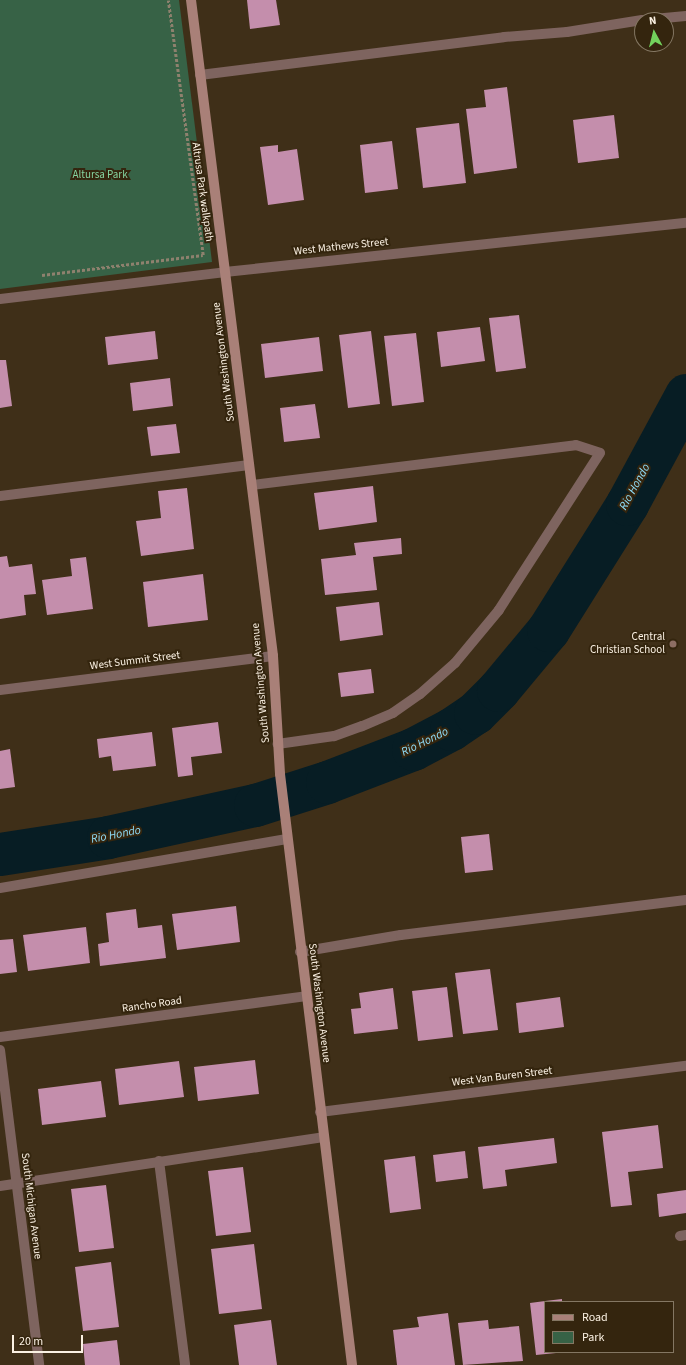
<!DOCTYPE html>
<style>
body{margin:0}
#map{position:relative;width:686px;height:1365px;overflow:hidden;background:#3f2f18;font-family:"Source Sans 3",sans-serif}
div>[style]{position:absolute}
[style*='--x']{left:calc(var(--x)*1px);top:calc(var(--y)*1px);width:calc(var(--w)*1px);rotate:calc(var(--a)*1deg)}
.green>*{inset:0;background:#376246}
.river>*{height:43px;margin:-21.5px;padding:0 21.5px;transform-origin:21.5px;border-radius:21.5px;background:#071d24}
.building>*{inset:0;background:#c48eac}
.path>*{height:2.5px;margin-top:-1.25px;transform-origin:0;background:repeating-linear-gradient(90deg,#8e816e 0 3px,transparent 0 5px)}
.lane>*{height:10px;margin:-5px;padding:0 5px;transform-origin:5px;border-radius:5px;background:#7e645f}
.street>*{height:10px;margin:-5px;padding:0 5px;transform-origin:5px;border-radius:5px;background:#7e645f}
.secondary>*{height:10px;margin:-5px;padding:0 5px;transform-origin:5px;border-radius:5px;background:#a98078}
.dots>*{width:11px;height:11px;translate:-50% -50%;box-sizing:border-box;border:2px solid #34250e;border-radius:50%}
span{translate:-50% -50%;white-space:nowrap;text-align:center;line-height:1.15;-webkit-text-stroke:4px #34250e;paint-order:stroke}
.park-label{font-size:11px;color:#85d4a1}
.street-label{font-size:11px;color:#fbf1e3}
.poi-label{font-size:11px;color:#fbf1e3}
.right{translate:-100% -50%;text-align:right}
.water-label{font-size:12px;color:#8fddf9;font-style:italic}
.legend{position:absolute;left:544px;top:1301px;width:130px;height:52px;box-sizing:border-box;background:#34250e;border:1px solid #847763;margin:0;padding:5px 7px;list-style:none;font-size:12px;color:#fbf1e3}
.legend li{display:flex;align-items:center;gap:8px;height:20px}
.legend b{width:20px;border:1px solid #847763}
.north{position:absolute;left:634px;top:12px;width:40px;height:40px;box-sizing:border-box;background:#34250e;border:1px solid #847763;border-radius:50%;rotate:353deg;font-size:11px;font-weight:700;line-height:16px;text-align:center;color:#fbf1e3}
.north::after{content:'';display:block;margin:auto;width:14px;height:18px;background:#73d25c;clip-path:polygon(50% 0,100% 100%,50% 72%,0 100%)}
.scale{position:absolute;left:12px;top:1335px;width:71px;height:18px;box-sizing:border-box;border:2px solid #fbf1e3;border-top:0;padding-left:5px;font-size:12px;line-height:14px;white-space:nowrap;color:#fbf1e3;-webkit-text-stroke:3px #34250e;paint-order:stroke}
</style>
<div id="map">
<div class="green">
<div style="clip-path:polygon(0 0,179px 0,212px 262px,0 289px)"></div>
</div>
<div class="river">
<div style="--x:0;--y:854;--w:109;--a:-8.9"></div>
<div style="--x:108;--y:837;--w:150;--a:-12.3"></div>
<div style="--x:255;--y:805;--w:76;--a:-17.7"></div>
<div style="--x:327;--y:782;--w:92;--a:-21"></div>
<div style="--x:413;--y:749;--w:43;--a:-27.8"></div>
<div style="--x:451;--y:729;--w:29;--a:-34"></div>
<div style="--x:475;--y:713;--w:33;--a:-45"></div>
<div style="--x:498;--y:690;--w:78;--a:-50.2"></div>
<div style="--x:548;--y:630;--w:149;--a:-57.9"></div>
<div style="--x:627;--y:504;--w:124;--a:-61.6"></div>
</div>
<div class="building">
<div style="clip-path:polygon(247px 0,276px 0,280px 25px,250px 29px)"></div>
<div style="clip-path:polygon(507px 87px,517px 168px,474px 174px,466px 109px,486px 107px,484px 90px)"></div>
<div style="clip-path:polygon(614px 115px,619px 158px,578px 163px,573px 120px)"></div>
<div style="clip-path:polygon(459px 123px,466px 183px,423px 188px,416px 128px)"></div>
<div style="clip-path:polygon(392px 141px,398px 189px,365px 193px,360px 145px)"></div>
<div style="clip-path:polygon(278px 145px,278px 152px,297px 149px,304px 200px,268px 205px,260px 147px)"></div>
<div style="clip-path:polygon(519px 315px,526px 368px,496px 372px,489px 318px)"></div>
<div style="clip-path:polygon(480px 327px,485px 361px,441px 367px,437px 332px)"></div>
<div style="clip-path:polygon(155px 331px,158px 359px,108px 365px,105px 337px)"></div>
<div style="clip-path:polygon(371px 331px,380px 404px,348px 408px,339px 335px)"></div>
<div style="clip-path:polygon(416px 333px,424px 402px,392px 406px,384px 336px)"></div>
<div style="clip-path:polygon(319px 337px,323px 371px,265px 378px,261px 344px)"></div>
<div style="clip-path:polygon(0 360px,6px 360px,12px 406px,0 408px)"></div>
<div style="clip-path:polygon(170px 378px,173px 406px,133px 411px,130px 383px)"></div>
<div style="clip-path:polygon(315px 404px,320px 438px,284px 442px,280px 408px)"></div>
<div style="clip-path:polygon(176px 424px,180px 453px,151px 456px,147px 427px)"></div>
<div style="clip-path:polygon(373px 486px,377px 522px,319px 530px,314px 493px)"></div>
<div style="clip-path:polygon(187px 488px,194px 549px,141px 556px,136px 521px,161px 518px,158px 491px)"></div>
<div style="clip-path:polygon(401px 538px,402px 554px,373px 557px,377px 590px,325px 595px,321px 559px,356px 555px,354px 543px)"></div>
<div style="clip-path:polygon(7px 556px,9px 567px,32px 564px,36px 594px,24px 595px,26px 615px,0 619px,0 557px)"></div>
<div style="clip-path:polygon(86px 557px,93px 609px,47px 615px,42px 580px,72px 576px,70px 559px)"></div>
<div style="clip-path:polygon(203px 574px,208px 620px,148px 627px,143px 582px)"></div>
<div style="clip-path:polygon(379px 602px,383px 635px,340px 641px,336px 607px)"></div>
<div style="clip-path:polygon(371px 669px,374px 693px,341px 697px,338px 673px)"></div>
<div style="clip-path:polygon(218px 722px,222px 753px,191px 757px,193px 775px,178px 777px,172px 728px)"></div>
<div style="clip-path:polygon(152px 732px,156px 766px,113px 771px,111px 756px,99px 758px,97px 739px)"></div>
<div style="clip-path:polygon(10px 749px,15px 787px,0 789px,0 751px)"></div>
<div style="clip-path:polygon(489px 834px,493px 870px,465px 873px,461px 837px)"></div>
<div style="clip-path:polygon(236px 906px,240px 942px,177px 950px,172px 914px)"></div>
<div style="clip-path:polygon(136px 909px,138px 928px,162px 925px,166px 958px,100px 966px,98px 944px,109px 942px,106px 913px)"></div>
<div style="clip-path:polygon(86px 927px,90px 963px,28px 971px,23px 935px)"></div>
<div style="clip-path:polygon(13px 939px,17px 972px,0 974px,0 940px)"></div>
<div style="clip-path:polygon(490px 969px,498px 1030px,463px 1034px,455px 973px)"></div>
<div style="clip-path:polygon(447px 987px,453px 1037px,418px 1041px,412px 991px)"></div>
<div style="clip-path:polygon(393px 988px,398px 1029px,354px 1034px,351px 1009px,361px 1008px,359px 993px)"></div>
<div style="clip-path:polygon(560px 997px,564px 1027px,519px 1033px,516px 1003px)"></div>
<div style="clip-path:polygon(255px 1060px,259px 1094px,198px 1101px,194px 1067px)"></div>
<div style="clip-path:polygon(179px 1061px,184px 1097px,119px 1105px,115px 1069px)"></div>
<div style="clip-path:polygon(101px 1081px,106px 1117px,42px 1125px,38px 1089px)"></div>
<div style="clip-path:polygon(658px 1125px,663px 1168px,628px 1172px,632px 1205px,611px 1207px,602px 1132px)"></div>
<div style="clip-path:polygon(554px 1138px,557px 1163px,505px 1170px,507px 1186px,483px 1189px,478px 1147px)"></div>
<div style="clip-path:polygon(465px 1151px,468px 1178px,436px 1182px,433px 1155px)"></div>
<div style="clip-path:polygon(415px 1156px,421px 1209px,390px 1213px,384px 1160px)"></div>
<div style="clip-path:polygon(243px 1167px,251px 1232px,216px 1236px,208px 1171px)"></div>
<div style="clip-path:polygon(106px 1185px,114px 1248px,79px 1252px,71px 1189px)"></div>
<div style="clip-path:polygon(686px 1190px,686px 1213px,659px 1217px,657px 1194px)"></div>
<div style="clip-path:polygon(254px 1244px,262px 1309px,219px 1314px,211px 1249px)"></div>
<div style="clip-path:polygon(111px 1262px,119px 1327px,83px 1331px,75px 1267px)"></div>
<div style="clip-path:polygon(562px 1299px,562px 1302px,545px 1302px,545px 1301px)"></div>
<div style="clip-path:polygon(545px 1301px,545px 1352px,556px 1353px,536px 1355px,530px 1303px)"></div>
<div style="clip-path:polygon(448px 1313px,455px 1365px,397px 1365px,393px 1330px,419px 1327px,417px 1317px)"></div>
<div style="clip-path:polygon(271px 1320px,277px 1365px,239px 1365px,234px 1325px)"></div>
<div style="clip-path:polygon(488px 1320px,489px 1329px,519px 1326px,523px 1361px,463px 1365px,458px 1323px)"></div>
<div style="clip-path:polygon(117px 1340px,120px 1365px,85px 1365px,83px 1344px)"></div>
</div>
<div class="path">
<div style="--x:42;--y:275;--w:162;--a:-7.1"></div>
<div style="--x:203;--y:255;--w:257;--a:-97.8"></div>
</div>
<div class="lane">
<div style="--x:643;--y:20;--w:43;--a:-5.3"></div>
<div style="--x:200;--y:75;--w:306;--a:-7.1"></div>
<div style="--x:504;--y:37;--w:63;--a:-4.5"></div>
<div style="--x:567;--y:32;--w:76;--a:-9.1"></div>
<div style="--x:252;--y:485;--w:326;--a:-7"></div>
<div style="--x:576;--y:445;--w:25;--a:18"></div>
<div style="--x:600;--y:453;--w:187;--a:122.8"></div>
<div style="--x:499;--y:610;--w:69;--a:129.7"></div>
<div style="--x:455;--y:663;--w:47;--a:138.5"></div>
<div style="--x:420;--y:694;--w:33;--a:145"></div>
<div style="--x:393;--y:713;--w:34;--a:157"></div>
<div style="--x:362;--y:726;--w:30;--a:160"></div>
<div style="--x:334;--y:736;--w:57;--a:171.9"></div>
<div style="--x:0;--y:496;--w:251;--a:-7.1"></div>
<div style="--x:0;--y:888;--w:291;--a:-9.7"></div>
<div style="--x:300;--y:952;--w:102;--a:-9.6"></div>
<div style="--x:401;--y:935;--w:287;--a:-7"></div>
<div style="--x:159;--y:1161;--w:206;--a:82.7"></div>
<div style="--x:0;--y:1186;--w:327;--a:-8.6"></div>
<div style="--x:680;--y:1236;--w:6;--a:-9"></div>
</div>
<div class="street">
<div style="--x:0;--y:299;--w:227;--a:-6.8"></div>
<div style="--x:225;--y:272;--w:464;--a:-6.1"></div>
<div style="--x:0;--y:690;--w:275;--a:-7.1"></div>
<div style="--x:0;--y:1037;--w:309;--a:-7.6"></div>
<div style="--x:0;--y:1050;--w:317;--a:82.9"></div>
<div style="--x:320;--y:1112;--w:369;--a:-7.2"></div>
</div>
<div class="secondary">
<div style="--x:191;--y:0;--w:661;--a:82.87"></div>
<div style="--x:273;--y:656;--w:118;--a:86.6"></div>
<div style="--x:280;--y:774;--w:595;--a:83.05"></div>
</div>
<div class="dots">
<div style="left:673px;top:644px;background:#8d6e63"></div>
</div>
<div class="park-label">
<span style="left:100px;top:175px">Altursa Park</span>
</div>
<div class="street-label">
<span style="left:202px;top:192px;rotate:82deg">Altrusa Park walkpath</span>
<span style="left:341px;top:247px;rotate:-6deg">West Mathews Street</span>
<span style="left:224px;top:362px;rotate:-97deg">South Washington Avenue</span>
<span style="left:135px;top:661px;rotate:-7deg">West Summit Street</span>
<span style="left:261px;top:683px;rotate:-95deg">South Washington Avenue</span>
<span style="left:319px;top:1003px;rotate:83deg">South Washington Avenue</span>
<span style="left:152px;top:1005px;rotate:-8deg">Rancho Road</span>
<span style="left:502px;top:1077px;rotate:-7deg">West Van Buren Street</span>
<span style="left:31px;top:1206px;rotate:83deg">South Michigan Avenue</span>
</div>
<div class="poi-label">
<span class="right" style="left:665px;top:644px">Central<br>Christian School</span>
</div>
<div class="water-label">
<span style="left:635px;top:487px;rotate:-61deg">Rio Hondo</span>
<span style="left:425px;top:742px;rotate:-26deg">Rio Hondo</span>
<span style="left:116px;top:835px;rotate:-11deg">Rio Hondo</span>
</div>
<ul class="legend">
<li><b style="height:5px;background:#a98078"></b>Road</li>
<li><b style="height:11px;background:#376246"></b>Park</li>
</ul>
<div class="north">N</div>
<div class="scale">20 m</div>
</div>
